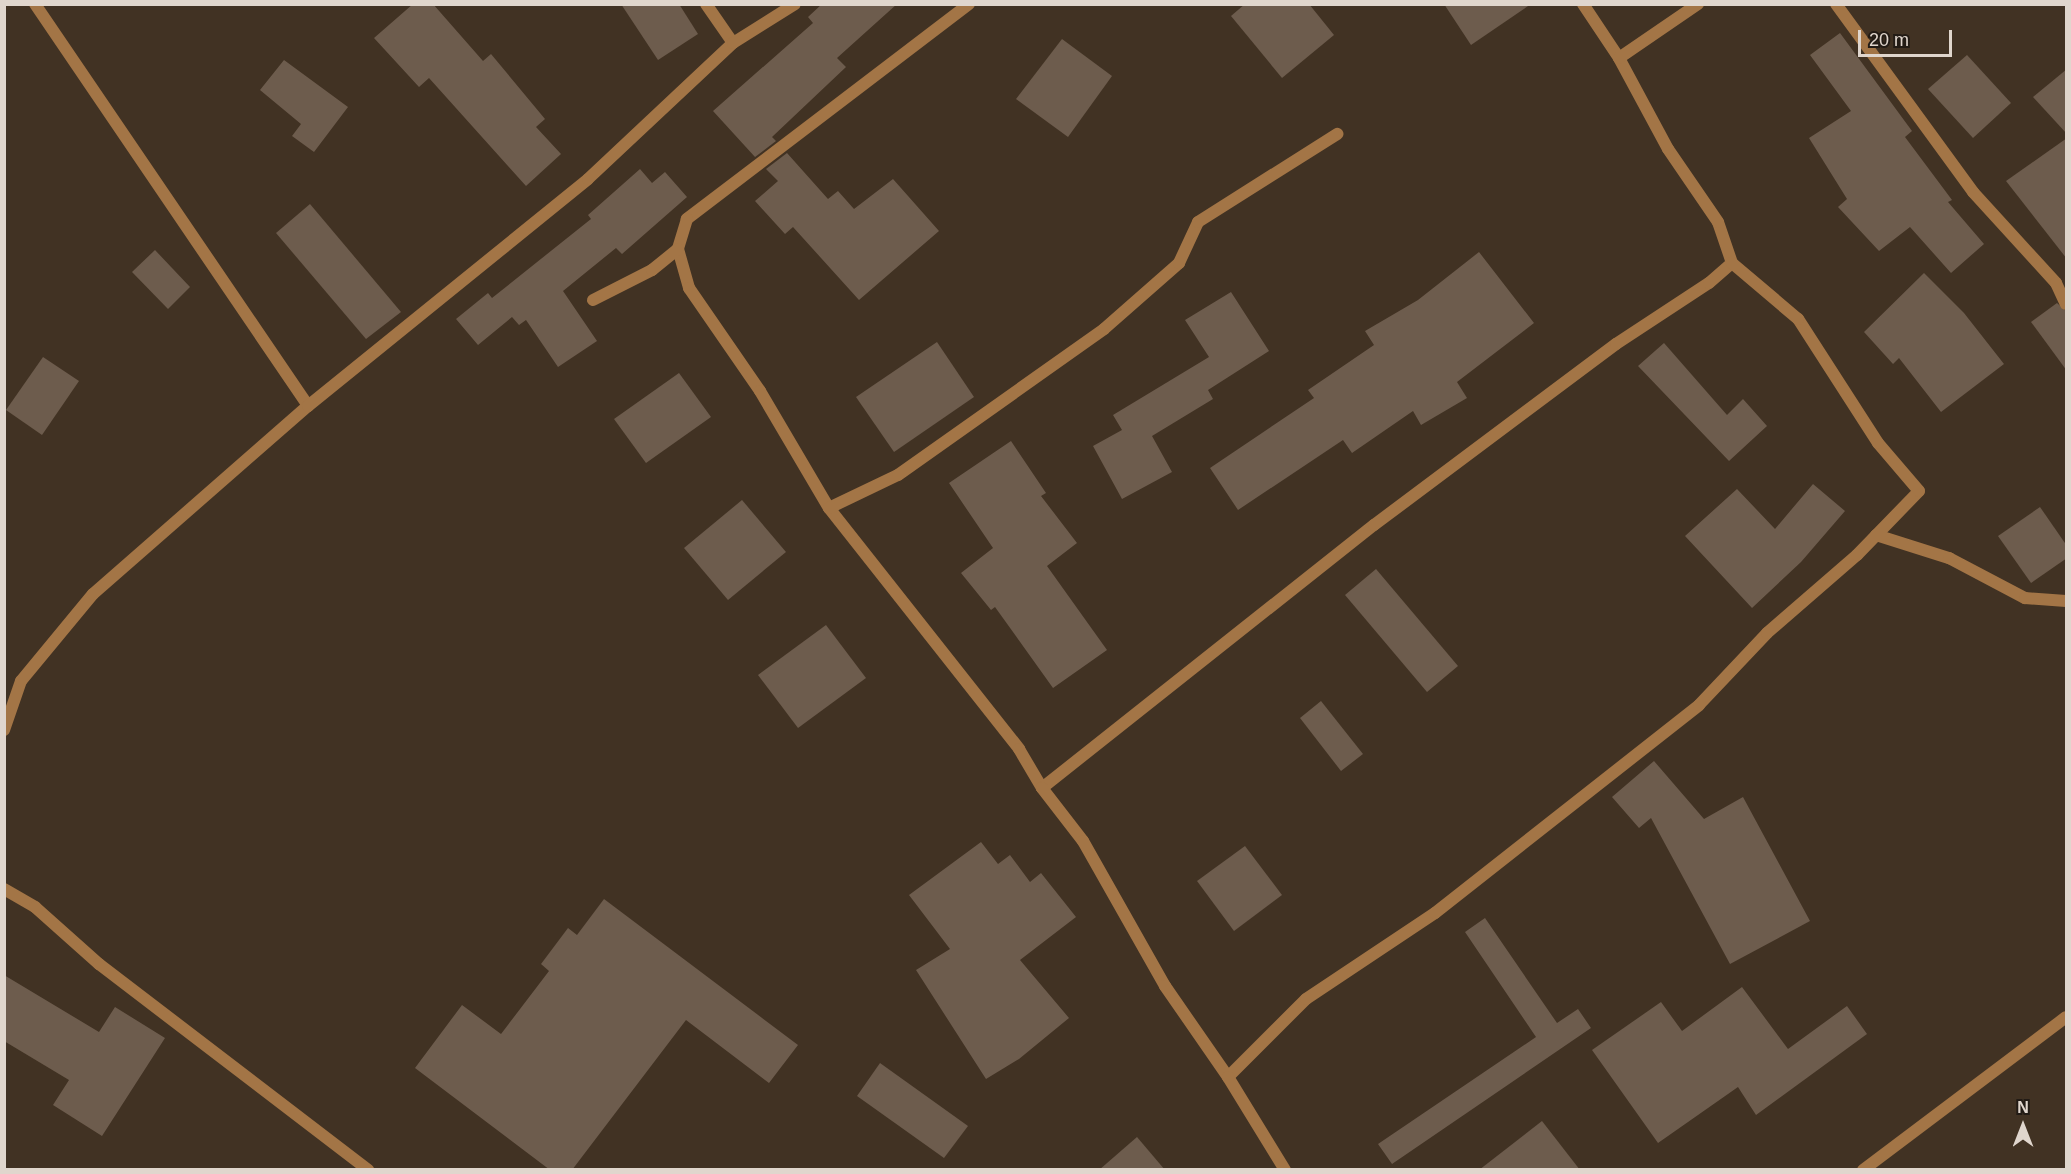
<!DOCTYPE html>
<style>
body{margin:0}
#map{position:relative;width:2071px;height:1174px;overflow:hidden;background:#413223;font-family:Helvetica,sans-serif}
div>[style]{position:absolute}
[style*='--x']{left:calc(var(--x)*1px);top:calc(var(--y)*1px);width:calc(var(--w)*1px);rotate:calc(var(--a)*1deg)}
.building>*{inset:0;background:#6d5c4d}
.minor>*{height:12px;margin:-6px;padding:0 6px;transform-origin:6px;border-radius:6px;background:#a37546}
span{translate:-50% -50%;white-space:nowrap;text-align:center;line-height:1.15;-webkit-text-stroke:4.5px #221b15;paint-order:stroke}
.frame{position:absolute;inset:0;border:6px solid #e0d6cd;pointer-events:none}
.north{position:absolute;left:1993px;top:1096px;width:60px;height:60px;-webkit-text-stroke:4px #221b15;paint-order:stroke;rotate:0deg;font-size:16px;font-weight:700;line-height:24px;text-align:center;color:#e0d6cd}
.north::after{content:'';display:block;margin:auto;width:21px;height:27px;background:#e0d6cd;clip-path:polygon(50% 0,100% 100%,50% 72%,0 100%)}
.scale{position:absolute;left:1858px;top:30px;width:94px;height:27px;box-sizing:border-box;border:3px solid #e0d6cd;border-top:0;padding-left:8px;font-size:18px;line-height:21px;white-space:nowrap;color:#e0d6cd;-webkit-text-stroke:4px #221b15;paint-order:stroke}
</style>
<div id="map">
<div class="building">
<div style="clip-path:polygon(413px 4px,433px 4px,483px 61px,491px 54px,545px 119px,536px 127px,561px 154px,526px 186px,429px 78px,419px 87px,374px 38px)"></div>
<div style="clip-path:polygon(621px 4px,679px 4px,698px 34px,658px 60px)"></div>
<div style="clip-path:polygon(822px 4px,897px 4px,837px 58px,846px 67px,772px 137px,776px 141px,755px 157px,713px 111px,813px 23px,808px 17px)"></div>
<div style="clip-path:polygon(1245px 4px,1309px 4px,1334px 35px,1282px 78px,1231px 16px)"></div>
<div style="clip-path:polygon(1444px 4px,1531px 4px,1471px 45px)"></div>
<div style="clip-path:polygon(1840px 33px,1912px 131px,1905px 137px,1952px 200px,1948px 202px,1984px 244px,1951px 273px,1910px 227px,1879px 251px,1838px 207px,1847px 199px,1809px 138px,1851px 111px,1810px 55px)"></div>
<div style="clip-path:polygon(1062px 39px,1112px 76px,1068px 137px,1016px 99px)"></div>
<div style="clip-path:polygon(1967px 55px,2011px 103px,1973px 138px,1928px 89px)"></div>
<div style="clip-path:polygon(284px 60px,348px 107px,314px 152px,292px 136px,301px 124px,260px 90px)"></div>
<div style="clip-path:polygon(2067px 69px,2067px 134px,2033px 97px)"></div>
<div style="clip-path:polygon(2067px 138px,2067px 259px,2006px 181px)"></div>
<div style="clip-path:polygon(787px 153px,828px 199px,838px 191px,854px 209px,893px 179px,939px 231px,859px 300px,793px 227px,785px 234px,755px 201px,778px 181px,766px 169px)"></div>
<div style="clip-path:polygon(640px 169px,652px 183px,665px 172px,687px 197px,622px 254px,616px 248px,563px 291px,597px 341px,558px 367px,526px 320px,519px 325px,512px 317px,478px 345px,456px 319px,488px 293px,492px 298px,591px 219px,588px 215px)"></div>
<div style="clip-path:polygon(310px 204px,401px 312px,366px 339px,276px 233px)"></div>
<div style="clip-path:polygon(155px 250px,190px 287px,168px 309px,132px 272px)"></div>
<div style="clip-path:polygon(1479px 252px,1534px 323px,1457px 382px,1467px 398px,1421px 425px,1413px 411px,1352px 453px,1343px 440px,1238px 510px,1210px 468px,1314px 398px,1308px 390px,1374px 345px,1365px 331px,1418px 300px)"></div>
<div style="clip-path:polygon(1924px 273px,1964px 313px,2004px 364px,1941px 412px,1899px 358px,1893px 364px,1864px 332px)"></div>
<div style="clip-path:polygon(1231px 292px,1269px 351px,1208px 390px,1213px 399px,1152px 436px,1172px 472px,1122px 499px,1093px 446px,1122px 430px,1113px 415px,1209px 357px,1185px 320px)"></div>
<div style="clip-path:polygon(2057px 303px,2067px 312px,2067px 371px,2031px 322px)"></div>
<div style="clip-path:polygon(937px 342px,974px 397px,894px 452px,856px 397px)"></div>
<div style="clip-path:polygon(1664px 343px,1727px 415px,1743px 399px,1767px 426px,1729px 461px,1638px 366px)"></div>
<div style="clip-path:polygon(43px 357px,79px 381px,42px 435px,6px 410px)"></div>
<div style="clip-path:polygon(679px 373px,711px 417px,646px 463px,614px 419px)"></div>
<div style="clip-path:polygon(1011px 441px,1046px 493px,1041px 496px,1077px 543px,1047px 566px,1107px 650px,1053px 688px,995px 607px,991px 610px,961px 573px,993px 548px,949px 483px)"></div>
<div style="clip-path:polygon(1813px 484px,1845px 511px,1801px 562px,1752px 608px,1685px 536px,1737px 489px,1775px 529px)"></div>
<div style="clip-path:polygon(742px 500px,786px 552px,728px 600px,684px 548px)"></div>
<div style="clip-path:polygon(2040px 507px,2067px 546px,2067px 558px,2031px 583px,1998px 536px)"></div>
<div style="clip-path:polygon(1376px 569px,1458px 666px,1427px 692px,1345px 595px)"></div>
<div style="clip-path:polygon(826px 625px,866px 678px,798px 728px,758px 675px)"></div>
<div style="clip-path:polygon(1321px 701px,1363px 754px,1341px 771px,1300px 718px)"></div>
<div style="clip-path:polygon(1654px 761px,1704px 819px,1743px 797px,1810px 921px,1730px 964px,1651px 818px,1639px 828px,1612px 797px)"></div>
<div style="clip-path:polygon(981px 842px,998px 864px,1010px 855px,1030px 882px,1041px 873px,1076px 917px,1020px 960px,1069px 1018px,1019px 1059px,986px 1079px,916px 970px,950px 949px,909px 895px)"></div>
<div style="clip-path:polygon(1245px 846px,1282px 895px,1234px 931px,1197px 881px)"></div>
<div style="clip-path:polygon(604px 899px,798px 1045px,769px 1083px,686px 1020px,572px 1170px,550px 1170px,415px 1068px,462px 1005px,501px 1034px,549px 971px,541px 964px,568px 928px,577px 935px)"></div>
<div style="clip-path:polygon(1485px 918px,1557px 1023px,1578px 1009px,1591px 1028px,1392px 1164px,1378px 1144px,1536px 1037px,1465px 932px)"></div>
<div style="clip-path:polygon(4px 975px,99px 1032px,115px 1007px,165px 1038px,102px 1136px,53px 1105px,69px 1080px,4px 1041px)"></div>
<div style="clip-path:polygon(1742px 987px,1788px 1049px,1847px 1006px,1867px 1034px,1756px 1115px,1738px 1087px,1658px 1143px,1592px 1050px,1661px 1002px,1682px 1031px)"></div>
<div style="clip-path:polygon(880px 1063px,968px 1126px,944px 1158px,857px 1096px)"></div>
<div style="clip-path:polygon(1542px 1121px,1580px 1170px,1479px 1170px)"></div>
<div style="clip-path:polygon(1137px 1137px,1165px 1170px,1099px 1170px)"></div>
</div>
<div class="minor">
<div style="--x:35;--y:4;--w:486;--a:55.8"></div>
<div style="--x:706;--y:4;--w:47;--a:55.3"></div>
<div style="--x:969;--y:4;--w:355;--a:142.7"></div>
<div style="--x:687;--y:219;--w:31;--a:107"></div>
<div style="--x:678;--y:249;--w:41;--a:74.2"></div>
<div style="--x:689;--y:288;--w:125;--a:55.4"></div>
<div style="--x:760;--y:391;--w:136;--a:59.5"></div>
<div style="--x:829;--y:508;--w:307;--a:51.7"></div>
<div style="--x:1019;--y:749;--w:45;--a:59.5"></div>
<div style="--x:1042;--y:788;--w:424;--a:-38.4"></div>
<div style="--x:1374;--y:525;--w:302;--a:-36.8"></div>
<div style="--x:1616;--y:344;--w:111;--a:-33.3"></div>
<div style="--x:1709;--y:283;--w:30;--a:-41"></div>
<div style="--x:1732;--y:263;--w:43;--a:-108.9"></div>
<div style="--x:1718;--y:222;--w:88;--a:-124.4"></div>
<div style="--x:1668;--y:149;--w:103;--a:-118.3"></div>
<div style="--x:1619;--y:58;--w:65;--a:-123.7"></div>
<div style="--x:1836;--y:4;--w:233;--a:53.9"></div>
<div style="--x:1973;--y:192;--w:123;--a:47.6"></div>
<div style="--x:2056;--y:283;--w:23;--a:65"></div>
<div style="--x:1619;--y:58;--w:96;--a:-34.4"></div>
<div style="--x:593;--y:300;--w:66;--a:-27"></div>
<div style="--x:652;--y:270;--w:33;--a:-39"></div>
<div style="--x:829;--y:508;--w:76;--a:-25.6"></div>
<div style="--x:898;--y:475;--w:252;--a:-35.3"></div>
<div style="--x:1104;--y:329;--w:100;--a:-41.3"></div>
<div style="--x:1179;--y:263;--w:45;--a:-65.1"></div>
<div style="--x:1198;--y:222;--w:165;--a:-32.3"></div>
<div style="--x:1876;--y:535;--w:77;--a:17.5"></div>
<div style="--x:1949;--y:558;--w:86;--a:27.8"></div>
<div style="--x:2025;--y:598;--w:41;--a:4.2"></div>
<div style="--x:4;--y:730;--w:52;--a:-70.9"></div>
<div style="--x:21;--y:681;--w:113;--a:-50.4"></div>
<div style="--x:93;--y:594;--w:286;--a:-41.2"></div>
<div style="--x:308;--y:406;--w:360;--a:-39"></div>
<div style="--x:588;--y:179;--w:199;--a:-43.2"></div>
<div style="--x:733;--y:43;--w:73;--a:-32.2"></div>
<div style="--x:1042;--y:788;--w:67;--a:52.3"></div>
<div style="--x:1083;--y:841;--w:167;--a:60.5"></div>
<div style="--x:1165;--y:986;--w:111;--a:55.3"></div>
<div style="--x:1228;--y:1077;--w:110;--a:-45"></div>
<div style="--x:1306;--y:999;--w:155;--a:-33.7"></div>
<div style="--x:1435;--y:913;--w:336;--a:-38.2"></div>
<div style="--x:1699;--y:705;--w:99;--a:-46.6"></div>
<div style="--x:1767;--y:633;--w:119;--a:-40.9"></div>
<div style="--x:1857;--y:555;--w:89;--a:-45.9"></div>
<div style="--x:1919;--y:491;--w:63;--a:-130.5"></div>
<div style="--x:1878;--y:443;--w:148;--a:-122.8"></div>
<div style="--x:1798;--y:319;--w:87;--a:-139.7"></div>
<div style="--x:4;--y:889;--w:36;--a:30"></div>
<div style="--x:35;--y:907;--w:86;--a:41.7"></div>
<div style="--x:99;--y:964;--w:339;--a:37.4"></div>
<div style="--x:1228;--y:1077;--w:109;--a:58.5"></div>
<div style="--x:1863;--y:1170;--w:254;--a:-37"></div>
</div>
<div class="frame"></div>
<div class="north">N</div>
<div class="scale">20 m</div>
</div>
